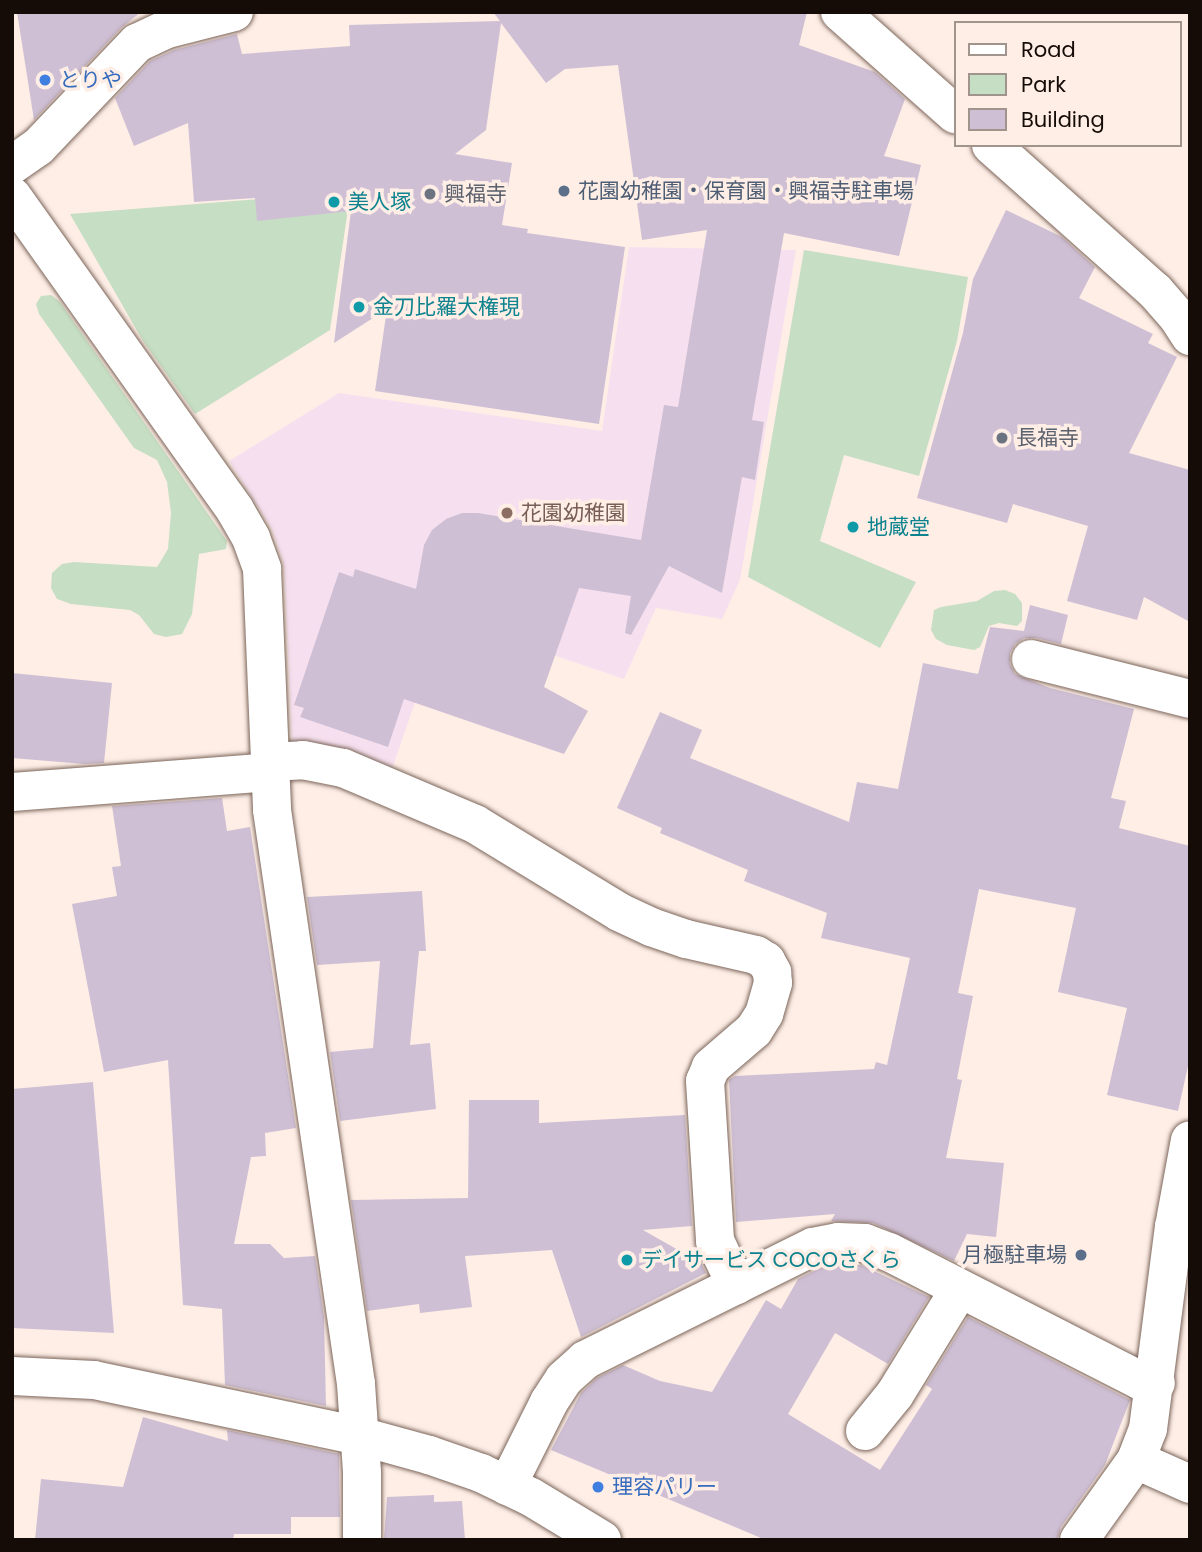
<!DOCTYPE html>
<meta charset="utf-8">
<style>
body{margin:0}
#map{position:relative;width:1202px;height:1552px;overflow:hidden;background:#feeee6;font-family:Poppins,"Noto Sans JP",sans-serif}
div>[style]{position:absolute}
[style*='--x']{left:calc(var(--x)*1px);top:calc(var(--y)*1px);width:calc(var(--w)*1px);rotate:calc(var(--a)*1deg)}
.education>*{inset:0;background:#f6e0ef}
.green>*{inset:0;background:#c6dec3}
.building>*{inset:0;background:#cfbfd4}
.roads{filter:drop-shadow(0 0 2px #7b655a) drop-shadow(0 0 2px #7b655a)}
.street>*{height:38px;margin:-19px;padding:0 19px;transform-origin:19px;border-radius:19px;background:#fff}
.dots>*{width:19px;height:19px;translate:-50% -50%;box-sizing:border-box;border:4px solid #feeee6;border-radius:50%}
span{translate:-50% -50%;white-space:nowrap;text-align:center;line-height:1.15;-webkit-text-stroke:7px #feeee6;paint-order:stroke}
.shop-label{font-size:21px;color:#366cbe}
.left{translate:0 -50%;text-align:left}
.service-label{font-size:21px;color:#4e5e75}
.right{translate:-100% -50%;text-align:right}
.worship-label{font-size:21px;color:#5b616d}
.culture-label{font-size:21px;color:#0d838f}
.education-label{font-size:21px;color:#785e54}
.frame{position:absolute;inset:0;border:14px solid #150c08;pointer-events:none}
.legend{position:absolute;left:954px;top:21px;width:228px;height:126px;box-sizing:border-box;background:#feeee6;border:2px solid #a1948d;margin:0;padding:9px 12px;list-style:none;font-size:21px;color:#150c08}
.legend li{display:flex;align-items:center;gap:14px;height:35px}
.legend b{width:35px;border:2px solid #a1948d}
</style>
<div id="map">
<div class="education">
<div style="clip-path:polygon(629px 247px,796px 250px,740px 580px,722px 619px,656px 608px,624px 679px,444px 618px,391px 772px,292px 743px,284px 565px,272px 529px,229px 461px,339px 393px,602px 431px)"></div>
</div>
<div class="green">
<div style="clip-path:polygon(354px 169px,330px 330px,195px 414px,143px 341px,70px 214px,283px 197px)"></div>
<div style="clip-path:polygon(804px 250px,968px 277px,957px 341px,919px 476px,844px 455px,820px 541px,916px 582px,880px 648px,748px 577px)"></div>
<div style="clip-path:polygon(51px 295px,60px 302px,227px 541px,226px 549px,199px 554px,192px 614px,182px 634px,166px 637px,154px 634px,139px 615px,130px 610px,71px 604px,57px 599px,51px 588px,52px 573px,62px 564px,74px 562px,157px 567px,168px 549px,171px 513px,167px 482px,157px 460px,134px 448px,39px 314px,36px 304px,41px 296px)"></div>
<div style="clip-path:polygon(1005px 590px,1015px 594px,1022px 603px,1022px 621px,1017px 626px,999px 623px,989px 626px,980px 647px,974px 650px,947px 645px,936px 639px,931px 630px,934px 610px,941px 607px,977px 601px,994px 591px)"></div>
</div>
<div class="building">
<div style="clip-path:polygon(17px 12px,141px 12px,121px 28px,34px 120px)"></div>
<div style="clip-path:polygon(493px 12px,807px 12px,799px 45px,875px 72px,905px 99px,884px 156px,921px 165px,899px 256px,784px 233px,752px 420px,764px 422px,755px 480px,742px 477px,722px 593px,669px 566px,631px 635px,625px 633px,631px 596px,579px 588px,544px 687px,588px 711px,564px 754px,404px 699px,388px 747px,300px 717px,304px 708px,294px 705px,339px 572px,353px 577px,355px 569px,416px 589px,424px 545px,432px 530px,446px 519px,462px 513px,478px 513px,641px 540px,664px 405px,678px 407px,707px 230px,642px 240px,618px 65px,565px 69px,546px 83px,501px 23px,486px 130px,455px 154px,512px 163px,502px 225px,528px 229px,527px 233px,625px 247px,599px 424px,375px 391px,387px 309px,334px 343px,351px 211px,257px 221px,255px 198px,194px 202px,188px 123px,134px 146px,115px 98px,150px 61px,174px 50px,237px 34px,242px 54px,350px 46px,349px 25px,500px 21px)"></div>
<div style="clip-path:polygon(1006px 210px,1062px 237px,1095px 267px,1079px 298px,1153px 334px,1148px 343px,1177px 357px,1129px 453px,1190px 470px,1190px 622px,1144px 597px,1137px 620px,1067px 601px,1088px 526px,1013px 504px,1007px 523px,917px 498px,963px 333px,973px 279px)"></div>
<div style="clip-path:polygon(1030px 605px,1068px 615px,1061px 644px,1036px 638px,1024px 638px,1015px 644px,1010px 653px,1010px 664px,1015px 674px,1050px 688px,1134px 709px,1111px 798px,1126px 801px,1119px 828px,1190px 846px,1190px 1057px,1178px 1111px,1107px 1095px,1127px 1008px,1058px 992px,1076px 908px,979px 889px,958px 993px,973px 996px,957px 1079px,962px 1080px,946px 1158px,1004px 1163px,996px 1237px,967px 1234px,954px 1261px,873px 1223px,831px 1221px,835px 1214px,736px 1222px,729px 1080px,735px 1076px,874px 1069px,876px 1062px,887px 1065px,910px 958px,821px 938px,827px 913px,744px 881px,748px 870px,660px 833px,662px 828px,617px 808px,660px 712px,702px 730px,690px 758px,849px 822px,857px 782px,898px 789px,923px 663px,978px 674px,990px 627px,1024px 631px)"></div>
<div style="clip-path:polygon(12px 673px,112px 683px,104px 763px,84px 764px,12px 758px)"></div>
<div style="clip-path:polygon(222px 798px,227px 831px,250px 827px,296px 1128px,265px 1133px,266px 1156px,251px 1157px,234px 1244px,270px 1244px,284px 1258px,315px 1256px,324px 1317px,326px 1406px,225px 1385px,222px 1309px,183px 1305px,168px 1060px,104px 1072px,72px 904px,117px 896px,112px 867px,121px 866px,112px 806px)"></div>
<div style="clip-path:polygon(422px 891px,426px 951px,419px 951px,410px 1045px,430px 1043px,436px 1109px,340px 1121px,330px 1052px,373px 1048px,380px 961px,317px 965px,307px 897px)"></div>
<div style="clip-path:polygon(93px 1082px,114px 1333px,12px 1328px,12px 1089px)"></div>
<div style="clip-path:polygon(469px 1100px,539px 1100px,539px 1123px,685px 1115px,692px 1226px,643px 1230px,701px 1263px,706px 1273px,581px 1337px,552px 1250px,465px 1256px,472px 1307px,420px 1313px,419px 1304px,367px 1311px,351px 1200px,468px 1198px)"></div>
<div style="clip-path:polygon(840px 1264px,861px 1265px,929px 1297px,888px 1364px,835px 1333px,788px 1414px,880px 1470px,932px 1389px,926px 1385px,968px 1317px,1130px 1400px,1105px 1465px,1061px 1527px,1057px 1540px,766px 1540px,551px 1450px,581px 1393px,597px 1378px,623px 1365px,660px 1381px,712px 1392px,766px 1300px,781px 1309px,798px 1279px,820px 1268px)"></div>
<div style="clip-path:polygon(143px 1417px,228px 1441px,227px 1430px,339px 1454px,340px 1517px,291px 1517px,291px 1534px,234px 1534px,233px 1540px,35px 1540px,41px 1479px,123px 1487px)"></div>
<div style="clip-path:polygon(434px 1495px,434px 1502px,462px 1501px,465px 1540px,384px 1540px,387px 1497px)"></div>
</div>
<div class="roads">
<div class="street">
<div style="--x:840;--y:12;--w:154;--a:41.6"></div>
<div style="--x:991;--y:145;--w:220;--a:41.7"></div>
<div style="--x:1155;--y:291;--w:33;--a:49"></div>
<div style="--x:1177;--y:316;--w:24;--a:57"></div>
<div style="--x:12;--y:165;--w:32;--a:-35"></div>
<div style="--x:38;--y:147;--w:144;--a:-46.4"></div>
<div style="--x:137;--y:43;--w:33;--a:-25"></div>
<div style="--x:167;--y:29;--w:69;--a:-14.2"></div>
<div style="--x:12;--y:196;--w:385;--a:54.6"></div>
<div style="--x:235;--y:510;--w:32;--a:60"></div>
<div style="--x:251;--y:538;--w:33;--a:70"></div>
<div style="--x:262;--y:569;--w:241;--a:87.6"></div>
<div style="--x:272;--y:810;--w:580;--a:81.67"></div>
<div style="--x:356;--y:1384;--w:89;--a:86.1"></div>
<div style="--x:362;--y:1473;--w:67;--a:90"></div>
<div style="--x:1031;--y:659;--w:164;--a:14.1"></div>
<div style="--x:270;--y:762;--w:33;--a:-3"></div>
<div style="--x:303;--y:760;--w:41;--a:11.3"></div>
<div style="--x:343;--y:768;--w:143;--a:23"></div>
<div style="--x:475;--y:824;--w:169;--a:31.4"></div>
<div style="--x:619;--y:912;--w:35;--a:25"></div>
<div style="--x:651;--y:927;--w:37;--a:19"></div>
<div style="--x:686;--y:939;--w:72;--a:12.9"></div>
<div style="--x:756;--y:955;--w:12;--a:31"></div>
<div style="--x:766;--y:961;--w:13;--a:61"></div>
<div style="--x:772;--y:972;--w:11;--a:85"></div>
<div style="--x:773;--y:983;--w:32;--a:106"></div>
<div style="--x:764;--y:1014;--w:19;--a:122"></div>
<div style="--x:754;--y:1030;--w:57;--a:139.3"></div>
<div style="--x:711;--y:1067;--w:15;--a:113"></div>
<div style="--x:705;--y:1081;--w:160;--a:86.4"></div>
<div style="--x:715;--y:1241;--w:49;--a:64.5"></div>
<div style="--x:12;--y:792;--w:259;--a:-4.4"></div>
<div style="--x:12;--y:1376;--w:82;--a:2.8"></div>
<div style="--x:94;--y:1380;--w:272;--a:11.9"></div>
<div style="--x:360;--y:1436;--w:72;--a:15.4"></div>
<div style="--x:429;--y:1455;--w:55;--a:19.1"></div>
<div style="--x:481;--y:1473;--w:55;--a:25.6"></div>
<div style="--x:531;--y:1497;--w:83;--a:31.2"></div>
<div style="--x:865;--y:1431;--w:48;--a:-51"></div>
<div style="--x:895;--y:1394;--w:122;--a:-58.4"></div>
<div style="--x:1136;--y:1460;--w:59;--a:24"></div>
<div style="--x:507;--y:1486;--w:94;--a:-63.4"></div>
<div style="--x:549;--y:1402;--w:27;--a:-57"></div>
<div style="--x:564;--y:1379;--w:28;--a:-42"></div>
<div style="--x:585;--y:1360;--w:254;--a:-26.4"></div>
<div style="--x:813;--y:1247;--w:25;--a:-11"></div>
<div style="--x:838;--y:1242;--w:27;--a:2"></div>
<div style="--x:865;--y:1243;--w:26;--a:21"></div>
<div style="--x:889;--y:1252;--w:283;--a:27.1"></div>
<div style="--x:1141;--y:1381;--w:15;--a:8"></div>
<div style="--x:1079;--y:1540;--w:98;--a:-54.5"></div>
<div style="--x:1136;--y:1460;--w:33;--a:-69"></div>
<div style="--x:1148;--y:1429;--w:204;--a:-82.7"></div>
<div style="--x:1174;--y:1227;--w:88;--a:-79.6"></div>
</div>
</div>
<div class="dots">
<div style="left:45px;top:80px;background:#3f7fe0"></div>
<div style="left:564px;top:191px;background:#5c6f8a"></div>
<div style="left:430px;top:194px;background:#6b7280"></div>
<div style="left:334px;top:202px;background:#0f9aa8"></div>
<div style="left:359px;top:307px;background:#0f9aa8"></div>
<div style="left:1002px;top:438px;background:#6b7280"></div>
<div style="left:507px;top:513px;background:#8d6e63"></div>
<div style="left:853px;top:527px;background:#0f9aa8"></div>
<div style="left:1081px;top:1255px;background:#5c6f8a"></div>
<div style="left:627px;top:1260px;background:#0f9aa8"></div>
<div style="left:598px;top:1487px;background:#3f7fe0"></div>
</div>
<div class="shop-label">
<span class="left" style="left:59px;top:80px">とりや</span>
<span class="left" style="left:612px;top:1487px">理容パリー</span>
</div>
<div class="service-label">
<span class="left" style="left:578px;top:191px">花園幼稚園・保育園・興福寺駐車場</span>
<span class="right" style="left:1067px;top:1255px">月極駐車場</span>
</div>
<div class="worship-label">
<span class="left" style="left:444px;top:194px">興福寺</span>
<span class="left" style="left:1016px;top:438px">長福寺</span>
</div>
<div class="culture-label">
<span class="left" style="left:348px;top:202px">美人塚</span>
<span class="left" style="left:373px;top:307px">金刀比羅大権現</span>
<span class="left" style="left:867px;top:527px">地蔵堂</span>
<span class="left" style="left:641px;top:1260px">デイサービス COCOさくら</span>
</div>
<div class="education-label">
<span class="left" style="left:521px;top:513px">花園幼稚園</span>
</div>
<div class="frame"></div>
<ul class="legend">
<li><b style="height:9px;background:#fff"></b>Road</li>
<li><b style="height:19px;background:#c6dec3"></b>Park</li>
<li><b style="height:19px;background:#cfbfd4"></b>Building</li>
</ul>
</div>
